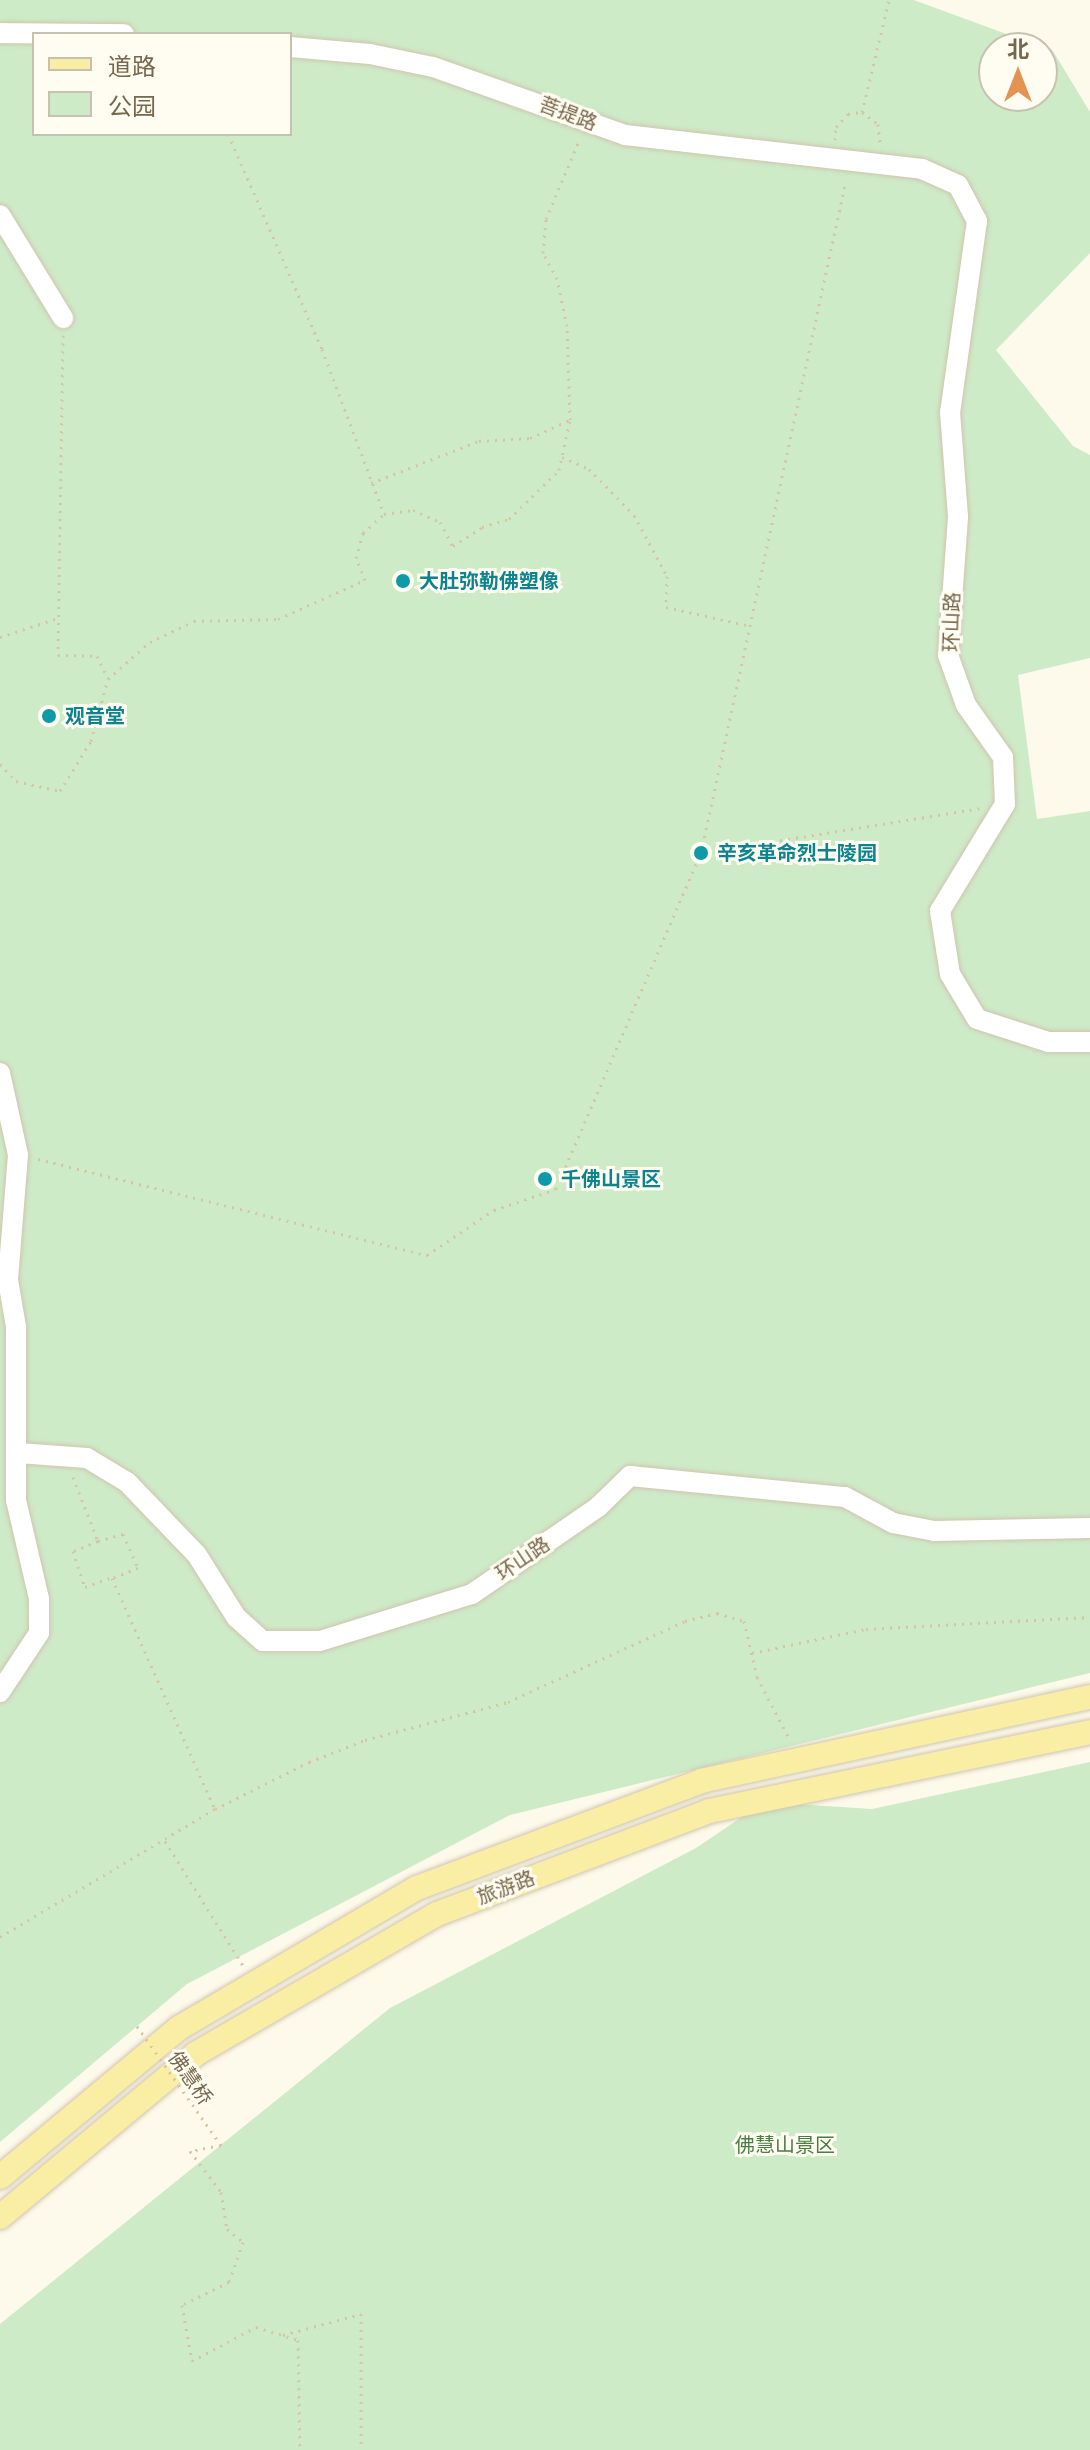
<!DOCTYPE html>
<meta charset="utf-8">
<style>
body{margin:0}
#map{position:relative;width:1090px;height:2450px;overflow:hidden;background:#fdfaeb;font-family:"DM Sans","Noto Sans SC",sans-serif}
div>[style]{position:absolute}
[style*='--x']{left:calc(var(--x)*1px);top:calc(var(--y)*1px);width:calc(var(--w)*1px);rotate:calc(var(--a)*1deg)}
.green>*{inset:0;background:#ceebc8}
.path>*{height:3px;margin-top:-1.5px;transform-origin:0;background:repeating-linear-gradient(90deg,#d8c4a4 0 2px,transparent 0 8px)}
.roads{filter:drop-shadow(0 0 2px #cfc5af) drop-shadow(0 0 2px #cfc5af)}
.minor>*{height:20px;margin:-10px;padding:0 10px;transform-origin:10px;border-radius:10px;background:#fff}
.major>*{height:24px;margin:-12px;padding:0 12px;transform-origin:12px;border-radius:12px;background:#faeda4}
.path-bridge>*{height:3px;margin-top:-1.5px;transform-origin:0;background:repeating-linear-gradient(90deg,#d8c4a4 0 2px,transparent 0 8px)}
.dots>*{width:22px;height:22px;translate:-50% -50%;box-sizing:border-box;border:4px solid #fffdf1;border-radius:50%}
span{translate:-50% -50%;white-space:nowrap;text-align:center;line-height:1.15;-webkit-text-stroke:6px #fffdf1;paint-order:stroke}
.street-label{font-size:20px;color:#78664d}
.culture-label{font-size:20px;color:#0d838f;font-weight:700}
.left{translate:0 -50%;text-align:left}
.park-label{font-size:20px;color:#497e44}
.legend{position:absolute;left:32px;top:32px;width:260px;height:104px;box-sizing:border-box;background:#fffdf1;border:2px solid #c9c1af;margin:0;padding:10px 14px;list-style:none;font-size:24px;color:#78664d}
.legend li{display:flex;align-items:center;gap:16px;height:40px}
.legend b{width:40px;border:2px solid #c9c1af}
.north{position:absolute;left:978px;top:32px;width:80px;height:80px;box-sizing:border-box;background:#fffdf1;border:2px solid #c9c1af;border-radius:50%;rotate:0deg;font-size:22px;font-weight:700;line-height:32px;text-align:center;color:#78664d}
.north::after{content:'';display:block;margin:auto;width:28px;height:36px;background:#e59352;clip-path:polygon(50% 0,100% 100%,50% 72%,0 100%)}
</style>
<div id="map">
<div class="green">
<div style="clip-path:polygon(evenodd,0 0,914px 0,1053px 51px,1090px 112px,1090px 253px,996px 350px,1073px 446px,1090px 455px,1090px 658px,1018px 675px,1037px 819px,1090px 811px,1090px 1673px,510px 1815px,187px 1984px,0 2142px,0 0,34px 34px,290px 34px,290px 134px,34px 134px,34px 34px,0 0,994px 48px,1042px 48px,1042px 96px,994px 96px,994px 48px)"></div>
<div style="clip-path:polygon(1090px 1762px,1090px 2450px,0 2450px,0 2324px,390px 2008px,696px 1848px,764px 1802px,872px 1809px)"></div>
</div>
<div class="path">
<div style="--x:862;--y:112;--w:20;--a:37"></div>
<div style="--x:878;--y:124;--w:20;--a:84"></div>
<div style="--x:228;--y:134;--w:235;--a:66.4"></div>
<div style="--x:322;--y:349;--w:176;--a:69.4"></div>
<div style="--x:835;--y:140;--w:13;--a:-86"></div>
<div style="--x:836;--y:127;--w:18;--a:-47"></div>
<div style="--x:848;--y:114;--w:14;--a:-8"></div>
<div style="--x:862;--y:112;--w:115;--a:-76.4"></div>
<div style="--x:63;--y:335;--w:320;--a:90.9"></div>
<div style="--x:58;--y:655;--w:39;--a:1"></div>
<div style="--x:97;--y:656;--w:25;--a:64"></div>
<div style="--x:562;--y:457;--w:30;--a:24"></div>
<div style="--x:589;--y:469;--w:64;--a:45.6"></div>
<div style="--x:634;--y:515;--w:69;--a:61.6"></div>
<div style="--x:667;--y:576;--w:31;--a:92"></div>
<div style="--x:666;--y:607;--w:86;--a:12.7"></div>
<div style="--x:371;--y:483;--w:116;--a:-21.3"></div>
<div style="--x:479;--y:441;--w:51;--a:-3.4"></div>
<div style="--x:530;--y:438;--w:44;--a:-24.2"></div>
<div style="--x:570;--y:420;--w:94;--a:-91.8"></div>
<div style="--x:567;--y:326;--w:48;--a:-102"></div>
<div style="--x:557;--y:279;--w:30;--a:-118"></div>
<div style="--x:543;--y:253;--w:34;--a:-85"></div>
<div style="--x:546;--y:219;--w:85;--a:-67.1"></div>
<div style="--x:0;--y:637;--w:58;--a:-18.1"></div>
<div style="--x:0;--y:764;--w:23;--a:47"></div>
<div style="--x:16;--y:781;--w:45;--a:12.8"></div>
<div style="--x:60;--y:791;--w:59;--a:-58.2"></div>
<div style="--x:91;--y:741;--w:64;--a:-74.7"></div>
<div style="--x:108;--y:679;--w:56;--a:-41.4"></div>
<div style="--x:150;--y:642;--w:49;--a:-25.5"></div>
<div style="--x:194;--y:621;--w:84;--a:-1.4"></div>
<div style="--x:278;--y:619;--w:95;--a:-24.1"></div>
<div style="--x:365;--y:580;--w:24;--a:-112"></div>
<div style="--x:356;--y:558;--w:26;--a:-74"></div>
<div style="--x:363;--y:533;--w:28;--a:-42"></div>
<div style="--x:384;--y:514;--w:29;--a:-8"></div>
<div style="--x:413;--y:510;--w:30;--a:24"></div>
<div style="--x:440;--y:522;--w:27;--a:62"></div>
<div style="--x:453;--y:546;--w:35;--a:-33"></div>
<div style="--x:482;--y:527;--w:28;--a:-17"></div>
<div style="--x:509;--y:519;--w:70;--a:-44.4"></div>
<div style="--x:559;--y:470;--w:51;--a:-77.6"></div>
<div style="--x:701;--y:853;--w:284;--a:-9.1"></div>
<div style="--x:38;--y:1159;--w:401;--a:13.9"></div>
<div style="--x:427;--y:1255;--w:81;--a:-33.9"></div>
<div style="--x:494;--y:1210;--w:65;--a:-18.7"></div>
<div style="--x:556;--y:1189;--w:366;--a:-66.7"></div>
<div style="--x:701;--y:853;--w:688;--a:-77.84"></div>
<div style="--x:73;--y:1477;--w:69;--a:68.7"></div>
<div style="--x:98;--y:1541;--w:27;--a:158"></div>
<div style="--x:73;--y:1551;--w:38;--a:72"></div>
<div style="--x:85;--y:1587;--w:27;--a:-20"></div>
<div style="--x:98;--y:1541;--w:26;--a:-16"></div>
<div style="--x:123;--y:1534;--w:37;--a:66"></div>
<div style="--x:138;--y:1568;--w:28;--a:159"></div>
<div style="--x:112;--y:1578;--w:253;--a:66"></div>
<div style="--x:752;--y:1653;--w:116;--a:-11.9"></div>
<div style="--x:866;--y:1629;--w:224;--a:-3.1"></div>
<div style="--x:165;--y:1841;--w:149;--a:57.9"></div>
<div style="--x:0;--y:1937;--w:250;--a:-30.8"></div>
<div style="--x:215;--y:1809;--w:105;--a:-26.6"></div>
<div style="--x:309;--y:1762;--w:60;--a:-21.4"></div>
<div style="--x:365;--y:1740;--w:148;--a:-14.9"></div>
<div style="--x:508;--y:1702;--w:195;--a:-24.6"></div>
<div style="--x:685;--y:1621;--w:33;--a:-14"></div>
<div style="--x:717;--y:1613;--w:28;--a:17"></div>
<div style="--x:744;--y:1621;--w:57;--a:76.9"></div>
<div style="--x:757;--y:1677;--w:71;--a:62.4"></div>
<div style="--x:221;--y:2145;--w:32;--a:169"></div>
<div style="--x:190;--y:2151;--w:51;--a:52.9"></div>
<div style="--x:221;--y:2192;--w:37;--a:81"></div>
<div style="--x:227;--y:2229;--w:21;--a:39"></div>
<div style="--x:243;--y:2242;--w:42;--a:109.3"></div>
<div style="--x:229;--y:2282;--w:52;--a:153.9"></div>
<div style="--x:182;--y:2305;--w:57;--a:79.9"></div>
<div style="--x:192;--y:2361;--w:72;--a:-28"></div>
<div style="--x:256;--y:2327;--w:44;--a:17.2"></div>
<div style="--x:298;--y:2340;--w:110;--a:89"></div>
<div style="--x:283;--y:2335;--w:81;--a:-15.1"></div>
<div style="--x:361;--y:2314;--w:136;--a:90"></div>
</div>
<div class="roads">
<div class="minor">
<div style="--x:0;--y:33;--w:124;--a:0.5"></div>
<div style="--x:290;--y:47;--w:80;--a:5"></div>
<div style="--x:370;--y:54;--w:64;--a:11.7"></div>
<div style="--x:433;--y:67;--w:204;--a:19.5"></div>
<div style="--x:625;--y:135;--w:299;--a:6.5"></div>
<div style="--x:922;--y:169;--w:39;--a:24"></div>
<div style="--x:958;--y:185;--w:41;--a:62.2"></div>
<div style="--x:977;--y:221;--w:193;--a:98"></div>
<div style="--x:950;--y:412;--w:105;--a:85.6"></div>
<div style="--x:958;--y:517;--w:138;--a:94.1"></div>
<div style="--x:948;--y:655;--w:53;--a:70.2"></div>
<div style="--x:966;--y:705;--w:64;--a:54.6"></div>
<div style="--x:1003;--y:757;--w:47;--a:87.6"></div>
<div style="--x:1005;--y:804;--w:125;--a:121.3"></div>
<div style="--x:940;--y:911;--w:64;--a:81"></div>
<div style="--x:950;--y:974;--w:52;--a:59"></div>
<div style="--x:977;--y:1019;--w:75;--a:17.9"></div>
<div style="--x:1048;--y:1042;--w:42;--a:0"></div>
<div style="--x:0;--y:215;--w:121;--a:58.5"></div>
<div style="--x:0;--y:1073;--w:84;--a:77.6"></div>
<div style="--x:18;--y:1155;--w:125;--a:94.6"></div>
<div style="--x:8;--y:1280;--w:48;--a:80.3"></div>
<div style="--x:16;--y:1327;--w:173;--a:90"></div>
<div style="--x:16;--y:1500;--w:102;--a:76.9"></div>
<div style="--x:39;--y:1599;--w:34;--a:90"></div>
<div style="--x:39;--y:1633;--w:71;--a:123.5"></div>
<div style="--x:18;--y:1453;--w:69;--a:4.1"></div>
<div style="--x:87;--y:1458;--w:47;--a:31"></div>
<div style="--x:127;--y:1482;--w:101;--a:46.2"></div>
<div style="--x:197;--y:1555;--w:73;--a:57.8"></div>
<div style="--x:236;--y:1617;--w:36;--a:42"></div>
<div style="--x:263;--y:1641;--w:57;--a:0"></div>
<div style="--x:320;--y:1641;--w:159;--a:-17.2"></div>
<div style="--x:472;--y:1594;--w:153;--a:-34.6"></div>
<div style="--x:598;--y:1507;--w:45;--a:-44.1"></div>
<div style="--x:630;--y:1476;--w:216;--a:5.6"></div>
<div style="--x:845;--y:1497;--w:55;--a:28.4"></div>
<div style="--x:893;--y:1523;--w:42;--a:11"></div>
<div style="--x:934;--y:1531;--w:156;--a:-1.1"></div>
</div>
<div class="major">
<div style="--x:0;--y:2177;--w:233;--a:-39.8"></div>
<div style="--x:179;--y:2028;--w:276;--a:-30.5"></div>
<div style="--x:417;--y:1888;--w:303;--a:-20.6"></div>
<div style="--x:701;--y:1781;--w:398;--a:-12.2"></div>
<div style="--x:0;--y:2217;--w:256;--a:-39.8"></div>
<div style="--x:197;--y:2053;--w:277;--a:-30.1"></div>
<div style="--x:437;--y:1914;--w:291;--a:-20.7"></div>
<div style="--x:709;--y:1811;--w:389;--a:-11.7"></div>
</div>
</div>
<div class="path-bridge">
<div style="--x:137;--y:2026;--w:146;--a:54.8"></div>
</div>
<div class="dots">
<div style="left:403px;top:581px;background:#0f9aa8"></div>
<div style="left:49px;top:716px;background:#0f9aa8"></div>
<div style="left:701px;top:853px;background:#0f9aa8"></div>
<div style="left:545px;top:1179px;background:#0f9aa8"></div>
</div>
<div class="street-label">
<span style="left:568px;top:114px;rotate:21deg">菩提路</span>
<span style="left:952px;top:622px;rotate:-88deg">环山路</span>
<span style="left:523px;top:1559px;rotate:-34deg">环山路</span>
<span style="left:506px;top:1888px;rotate:-21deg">旅游路</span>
<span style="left:190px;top:2078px;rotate:55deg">佛慧桥</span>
</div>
<div class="culture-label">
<span class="left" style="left:419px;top:581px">大肚弥勒佛塑像</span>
<span class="left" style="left:65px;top:716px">观音堂</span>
<span class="left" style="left:717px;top:853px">辛亥革命烈士陵园</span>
<span class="left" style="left:561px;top:1179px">千佛山景区</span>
</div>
<div class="park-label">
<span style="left:785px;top:2145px">佛慧山景区</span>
</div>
<ul class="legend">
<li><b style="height:10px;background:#faeda4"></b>道路</li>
<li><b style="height:22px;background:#ceebc8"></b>公园</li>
</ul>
<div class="north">北</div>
</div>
